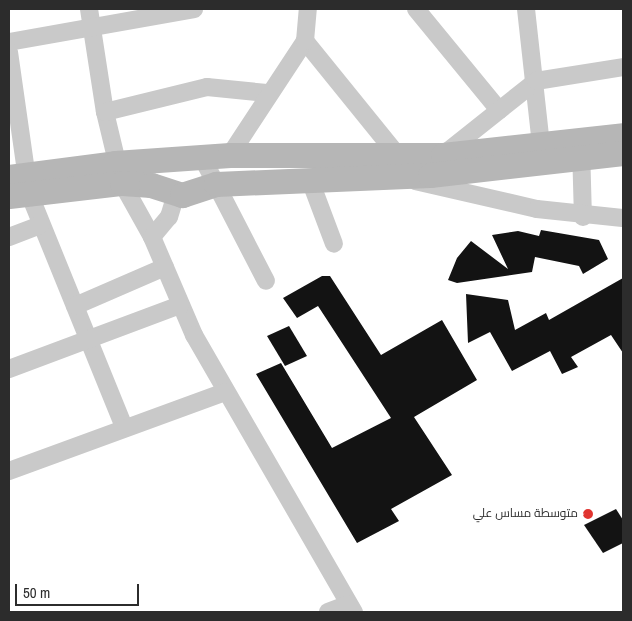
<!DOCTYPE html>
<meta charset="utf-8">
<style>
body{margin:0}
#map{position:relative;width:632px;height:621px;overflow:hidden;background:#fff;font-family:"Archivo Narrow",Cairo,sans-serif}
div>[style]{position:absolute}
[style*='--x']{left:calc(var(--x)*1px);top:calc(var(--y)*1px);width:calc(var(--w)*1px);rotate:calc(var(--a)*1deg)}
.building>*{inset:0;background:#131313}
.street>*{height:18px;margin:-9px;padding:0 9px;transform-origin:9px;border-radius:9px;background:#c9c9c9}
.secondary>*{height:25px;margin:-12.5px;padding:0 12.5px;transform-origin:12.5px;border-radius:12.5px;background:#b6b6b6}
.dots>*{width:14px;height:14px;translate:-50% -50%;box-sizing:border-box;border:2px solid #fff;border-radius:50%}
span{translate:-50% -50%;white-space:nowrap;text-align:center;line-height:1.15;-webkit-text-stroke:5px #fff;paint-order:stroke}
.poi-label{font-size:12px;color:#2c2c2c}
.right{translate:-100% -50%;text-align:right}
.frame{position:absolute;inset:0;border:10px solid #2c2c2c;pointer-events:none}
.scale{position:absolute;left:15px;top:584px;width:124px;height:22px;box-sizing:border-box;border:2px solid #2c2c2c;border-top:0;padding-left:6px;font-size:15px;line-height:18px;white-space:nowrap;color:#2c2c2c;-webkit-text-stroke:4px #fff;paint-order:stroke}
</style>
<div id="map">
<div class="building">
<div style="clip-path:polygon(541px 230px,599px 240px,608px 259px,583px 274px,579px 266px,535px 257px,532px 272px,457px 283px,448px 280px,457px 258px,471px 241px,508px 269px,492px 235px,518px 231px,539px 236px)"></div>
<div style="clip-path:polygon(322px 276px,330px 276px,381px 355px,442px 320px,477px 380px,414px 417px,452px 475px,391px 509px,399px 521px,357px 543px,256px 374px,281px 363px,332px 448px,391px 418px,318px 306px,297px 318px,283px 298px)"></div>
<div style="clip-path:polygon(623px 278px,623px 353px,611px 335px,571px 357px,578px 367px,562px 374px,550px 351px,512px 371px,490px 332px,468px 343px,466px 294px,508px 300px,515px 330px,546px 313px,549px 320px)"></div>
<div style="clip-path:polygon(289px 326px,307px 356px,285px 366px,267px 336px)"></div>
<div style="clip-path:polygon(616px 509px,623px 520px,623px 543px,603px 553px,584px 525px)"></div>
</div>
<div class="street">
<div style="--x:89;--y:9;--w:104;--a:81.2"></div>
<div style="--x:105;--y:112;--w:73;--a:76.5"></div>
<div style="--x:122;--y:183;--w:62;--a:60.9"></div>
<div style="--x:152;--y:237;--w:107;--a:66.8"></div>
<div style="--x:194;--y:335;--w:320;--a:60"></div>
<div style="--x:416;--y:9;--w:131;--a:50.6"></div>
<div style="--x:526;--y:9;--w:146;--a:83.7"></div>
<div style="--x:305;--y:41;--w:148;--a:51"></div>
<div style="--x:9;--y:42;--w:188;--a:-10.1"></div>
<div style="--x:9;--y:52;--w:142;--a:81.9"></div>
<div style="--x:29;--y:193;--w:253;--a:67.9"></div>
<div style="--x:105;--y:112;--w:105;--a:-13.8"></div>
<div style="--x:207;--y:87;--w:60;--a:5.7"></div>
<div style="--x:581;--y:147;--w:70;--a:88.4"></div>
<div style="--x:230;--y:155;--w:136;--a:-56.7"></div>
<div style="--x:305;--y:41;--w:32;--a:-85"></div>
<div style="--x:443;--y:155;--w:119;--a:-38.5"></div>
<div style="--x:536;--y:81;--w:88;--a:-9.1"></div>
<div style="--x:203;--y:159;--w:137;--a:62.7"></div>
<div style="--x:310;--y:180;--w:68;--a:69.4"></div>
<div style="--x:415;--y:181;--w:125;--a:12.9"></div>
<div style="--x:537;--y:209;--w:86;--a:6"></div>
<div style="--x:9;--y:237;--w:34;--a:-21"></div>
<div style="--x:152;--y:237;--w:26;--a:-50"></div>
<div style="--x:169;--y:217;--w:24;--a:-73"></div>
<div style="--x:75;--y:306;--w:98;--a:-23.4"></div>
<div style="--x:9;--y:369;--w:183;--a:-20.5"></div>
<div style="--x:9;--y:471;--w:230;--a:-20.1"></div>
<div style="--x:328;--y:612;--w:22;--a:-21"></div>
</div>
<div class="secondary">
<div style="--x:9;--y:177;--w:107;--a:-7.5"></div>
<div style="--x:115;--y:163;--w:115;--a:-4"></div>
<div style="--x:230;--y:155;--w:213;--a:0"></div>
<div style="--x:443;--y:155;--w:181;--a:-6.3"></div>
<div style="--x:9;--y:196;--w:114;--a:-6.6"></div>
<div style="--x:122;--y:183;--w:29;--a:4"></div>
<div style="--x:151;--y:185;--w:33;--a:18"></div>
<div style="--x:182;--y:195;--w:36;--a:-18"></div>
<div style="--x:216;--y:184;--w:214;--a:-2.4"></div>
<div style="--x:430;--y:175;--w:194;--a:-6.5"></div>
</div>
<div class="dots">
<div style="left:588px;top:514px;background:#e03430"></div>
</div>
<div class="poi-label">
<span class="right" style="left:578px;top:514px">متوسطة مساس علي</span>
</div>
<div class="frame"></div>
<div class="scale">50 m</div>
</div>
